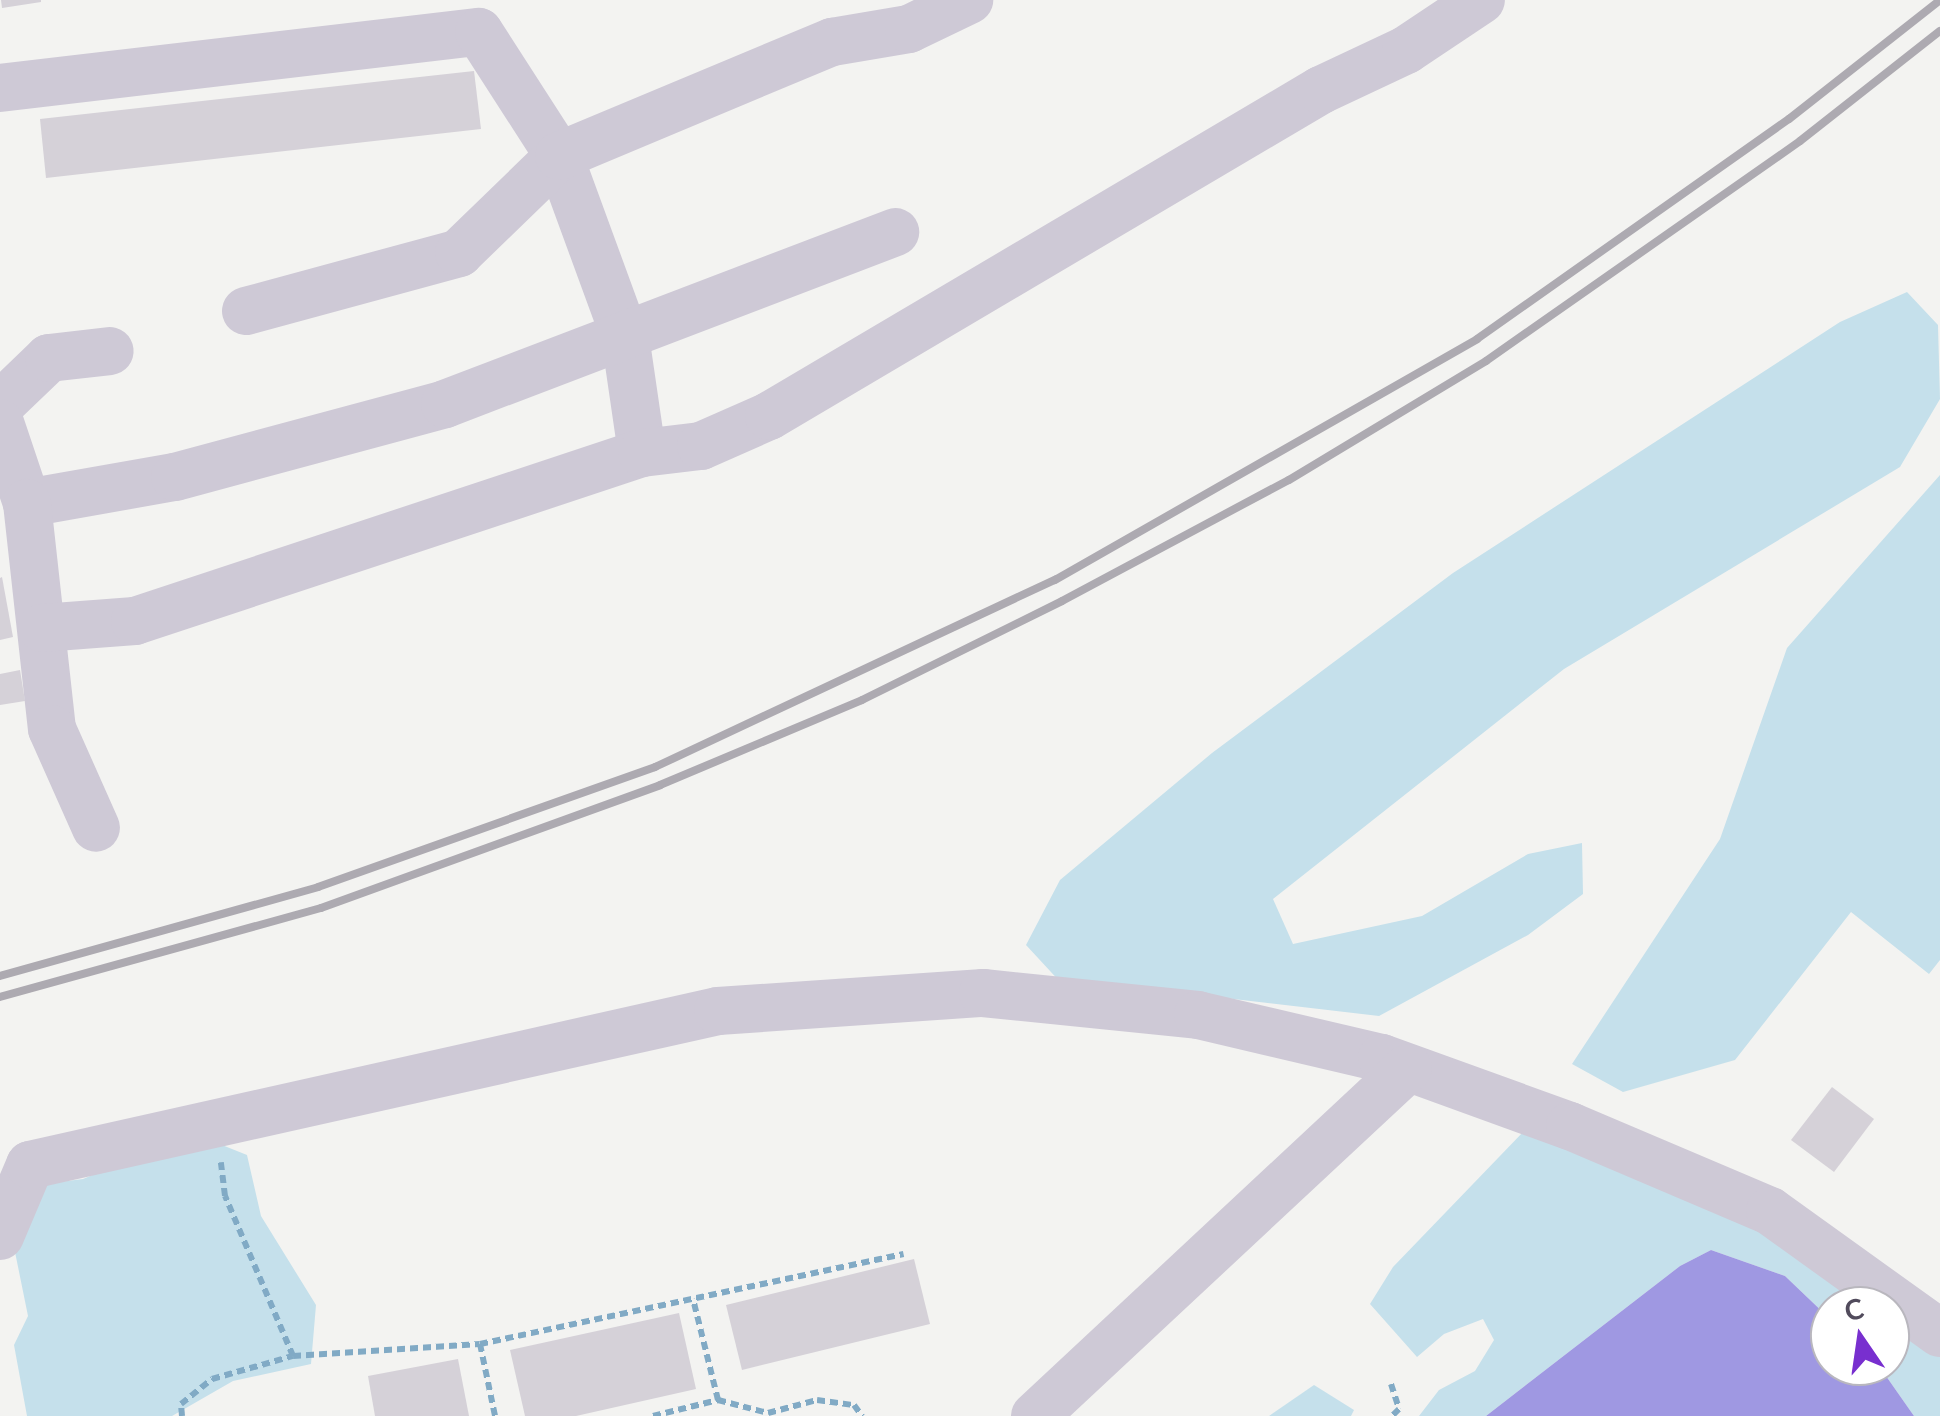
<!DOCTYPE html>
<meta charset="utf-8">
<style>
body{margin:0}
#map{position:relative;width:1940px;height:1416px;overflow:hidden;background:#f3f3f1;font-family:Lato,sans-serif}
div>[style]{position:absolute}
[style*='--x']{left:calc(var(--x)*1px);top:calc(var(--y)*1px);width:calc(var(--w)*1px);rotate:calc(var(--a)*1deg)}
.green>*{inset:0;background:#c5e0eb}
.water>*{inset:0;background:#9f98e2}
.building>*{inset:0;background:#d5d1d8}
.path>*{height:6px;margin-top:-3px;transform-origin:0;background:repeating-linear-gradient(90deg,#81aac5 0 8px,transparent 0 13px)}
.minor>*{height:48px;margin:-24px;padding:0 24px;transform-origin:24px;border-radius:24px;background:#cec9d6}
.rail>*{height:8px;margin:-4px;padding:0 4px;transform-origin:4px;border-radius:4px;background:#adaab1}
span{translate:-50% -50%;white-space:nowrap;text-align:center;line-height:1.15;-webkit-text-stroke:8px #fff;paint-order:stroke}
.north{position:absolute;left:1810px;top:1286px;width:100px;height:100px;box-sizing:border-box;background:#fff;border:2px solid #b9b7be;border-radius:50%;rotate:347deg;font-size:28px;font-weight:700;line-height:40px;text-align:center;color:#514b5c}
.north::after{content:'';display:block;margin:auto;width:35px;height:45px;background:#782fcf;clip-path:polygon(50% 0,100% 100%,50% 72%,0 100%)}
</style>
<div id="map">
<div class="green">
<div style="clip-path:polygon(1907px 292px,1938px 325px,1940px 399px,1900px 467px,1564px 669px,1273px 899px,1293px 944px,1422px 916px,1528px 854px,1582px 843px,1583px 894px,1528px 935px,1379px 1016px,1148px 989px,1075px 998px,1026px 945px,1060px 880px,1212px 753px,1453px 573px,1840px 322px)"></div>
<div style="clip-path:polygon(1940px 475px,1940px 960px,1929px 974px,1851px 912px,1735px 1060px,1623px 1092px,1572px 1064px,1720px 839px,1787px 648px)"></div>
<div style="clip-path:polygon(1546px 1125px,1653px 1168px,1743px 1222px,1794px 1240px,1921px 1324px,1940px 1341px,1940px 1416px,1914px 1416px,1879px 1366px,1890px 1366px,1890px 1306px,1830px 1306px,1830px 1319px,1785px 1276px,1711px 1250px,1680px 1266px,1486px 1416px,1419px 1416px,1439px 1390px,1475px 1371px,1494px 1340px,1483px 1319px,1444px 1334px,1417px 1357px,1370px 1304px,1393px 1267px,1525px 1130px)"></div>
<div style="clip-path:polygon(192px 1133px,247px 1155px,261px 1216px,316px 1305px,311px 1364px,233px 1381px,172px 1416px,27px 1416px,14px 1345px,28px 1316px,15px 1252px,19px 1187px,83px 1179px)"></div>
<div style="clip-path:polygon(1314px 1385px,1354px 1410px,1351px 1416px,1269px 1416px)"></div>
</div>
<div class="water">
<div style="clip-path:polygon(1711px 1250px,1785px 1276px,1830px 1319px,1830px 1366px,1879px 1366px,1914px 1416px,1486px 1416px,1680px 1266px)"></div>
</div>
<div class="building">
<div style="clip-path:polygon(1px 0,41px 0,41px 2px,2px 8px)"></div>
<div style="clip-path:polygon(474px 71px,481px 129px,46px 178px,40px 119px)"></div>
<div style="clip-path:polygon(2px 577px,13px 637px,0 640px,0 578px)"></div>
<div style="clip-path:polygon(20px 670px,25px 701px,0 705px,0 674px)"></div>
<div style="clip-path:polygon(1832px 1087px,1874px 1119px,1834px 1172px,1791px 1140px)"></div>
<div style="clip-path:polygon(914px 1259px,930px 1324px,742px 1370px,726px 1305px)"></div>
<div style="clip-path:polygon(679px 1313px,696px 1389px,576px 1416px,525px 1416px,510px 1350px)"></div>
<div style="clip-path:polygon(458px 1359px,469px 1416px,375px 1416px,368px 1376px)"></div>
</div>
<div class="path">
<div style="--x:480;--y:1344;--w:74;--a:78.2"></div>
<div style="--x:293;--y:1356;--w:187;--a:-3.7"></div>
<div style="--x:480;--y:1344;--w:433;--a:-12"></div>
<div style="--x:1391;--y:1384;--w:26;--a:72"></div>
<div style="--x:1399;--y:1409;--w:10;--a:135"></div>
<div style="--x:718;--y:1400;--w:52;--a:14.6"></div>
<div style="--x:768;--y:1413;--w:51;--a:-14.9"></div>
<div style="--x:817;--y:1400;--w:37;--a:8"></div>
<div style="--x:854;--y:1405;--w:14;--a:54"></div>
<div style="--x:182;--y:1416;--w:12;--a:-95"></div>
<div style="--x:181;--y:1404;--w:40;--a:-39"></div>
<div style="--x:212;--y:1379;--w:84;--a:-15.9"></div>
<div style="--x:293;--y:1356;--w:174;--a:-113"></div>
<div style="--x:225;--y:1196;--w:34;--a:-97"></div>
<div style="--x:653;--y:1416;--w:67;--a:-13.8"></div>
<div style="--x:718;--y:1400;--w:104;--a:-103.9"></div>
</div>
<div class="minor">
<div style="--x:0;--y:88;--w:482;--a:-6.7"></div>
<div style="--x:479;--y:32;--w:148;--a:57.2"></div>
<div style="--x:559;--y:156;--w:192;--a:69.9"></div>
<div style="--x:625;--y:336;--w:118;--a:81.7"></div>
<div style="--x:246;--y:311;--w:221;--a:-15.2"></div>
<div style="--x:459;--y:253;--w:139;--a:-44.1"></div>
<div style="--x:559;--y:156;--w:296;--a:-22.7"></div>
<div style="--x:832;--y:42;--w:78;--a:-9.6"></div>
<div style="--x:909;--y:29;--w:67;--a:-25.8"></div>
<div style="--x:0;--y:405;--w:68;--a:-43.8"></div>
<div style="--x:49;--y:358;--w:61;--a:-6.5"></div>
<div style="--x:0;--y:423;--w:84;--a:71.4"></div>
<div style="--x:27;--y:503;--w:150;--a:-10"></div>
<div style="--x:175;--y:477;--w:280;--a:-15.1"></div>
<div style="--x:445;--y:404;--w:482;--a:-20.9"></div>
<div style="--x:27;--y:503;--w:227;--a:83.7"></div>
<div style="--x:52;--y:729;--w:108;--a:66"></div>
<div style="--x:42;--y:628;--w:93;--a:-4.3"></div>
<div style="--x:135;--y:621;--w:534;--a:-18.33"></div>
<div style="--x:642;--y:453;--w:59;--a:-6.8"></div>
<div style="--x:701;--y:446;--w:74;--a:-23.8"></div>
<div style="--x:769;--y:416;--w:641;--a:-30.57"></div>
<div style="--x:1321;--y:90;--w:94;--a:-25.2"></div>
<div style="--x:1406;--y:50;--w:90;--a:-33.7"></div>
<div style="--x:0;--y:1236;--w:77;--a:-67.1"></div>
<div style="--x:30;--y:1165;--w:705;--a:-12.62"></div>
<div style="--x:718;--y:1011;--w:266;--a:-3.9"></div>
<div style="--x:983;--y:993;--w:216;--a:5.8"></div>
<div style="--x:1198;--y:1015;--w:189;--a:13.2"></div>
<div style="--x:1382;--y:1058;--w:200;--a:19.9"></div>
<div style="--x:1570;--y:1126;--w:217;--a:23"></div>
<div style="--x:1770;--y:1211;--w:209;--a:35.7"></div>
<div style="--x:1035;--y:1416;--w:510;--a:-43.01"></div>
</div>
<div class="rail">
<div style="--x:0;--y:976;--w:330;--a:-15.6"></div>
<div style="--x:318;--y:887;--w:358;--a:-19.6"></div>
<div style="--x:655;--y:767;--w:442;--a:-25.1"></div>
<div style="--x:1055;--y:580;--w:486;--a:-29.7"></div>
<div style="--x:1477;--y:339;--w:382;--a:-35.2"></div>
<div style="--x:1789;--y:119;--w:192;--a:-38.2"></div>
<div style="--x:0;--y:997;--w:333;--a:-15.5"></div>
<div style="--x:321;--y:908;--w:361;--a:-19.9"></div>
<div style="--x:660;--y:785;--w:219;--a:-22.8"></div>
<div style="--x:862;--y:700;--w:223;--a:-26.3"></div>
<div style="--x:1062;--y:601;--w:257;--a:-28.1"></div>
<div style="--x:1289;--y:480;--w:230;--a:-31.1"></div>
<div style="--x:1486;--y:361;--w:383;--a:-35"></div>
<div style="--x:1800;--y:141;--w:178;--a:-38.2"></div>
</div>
<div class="north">С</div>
</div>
